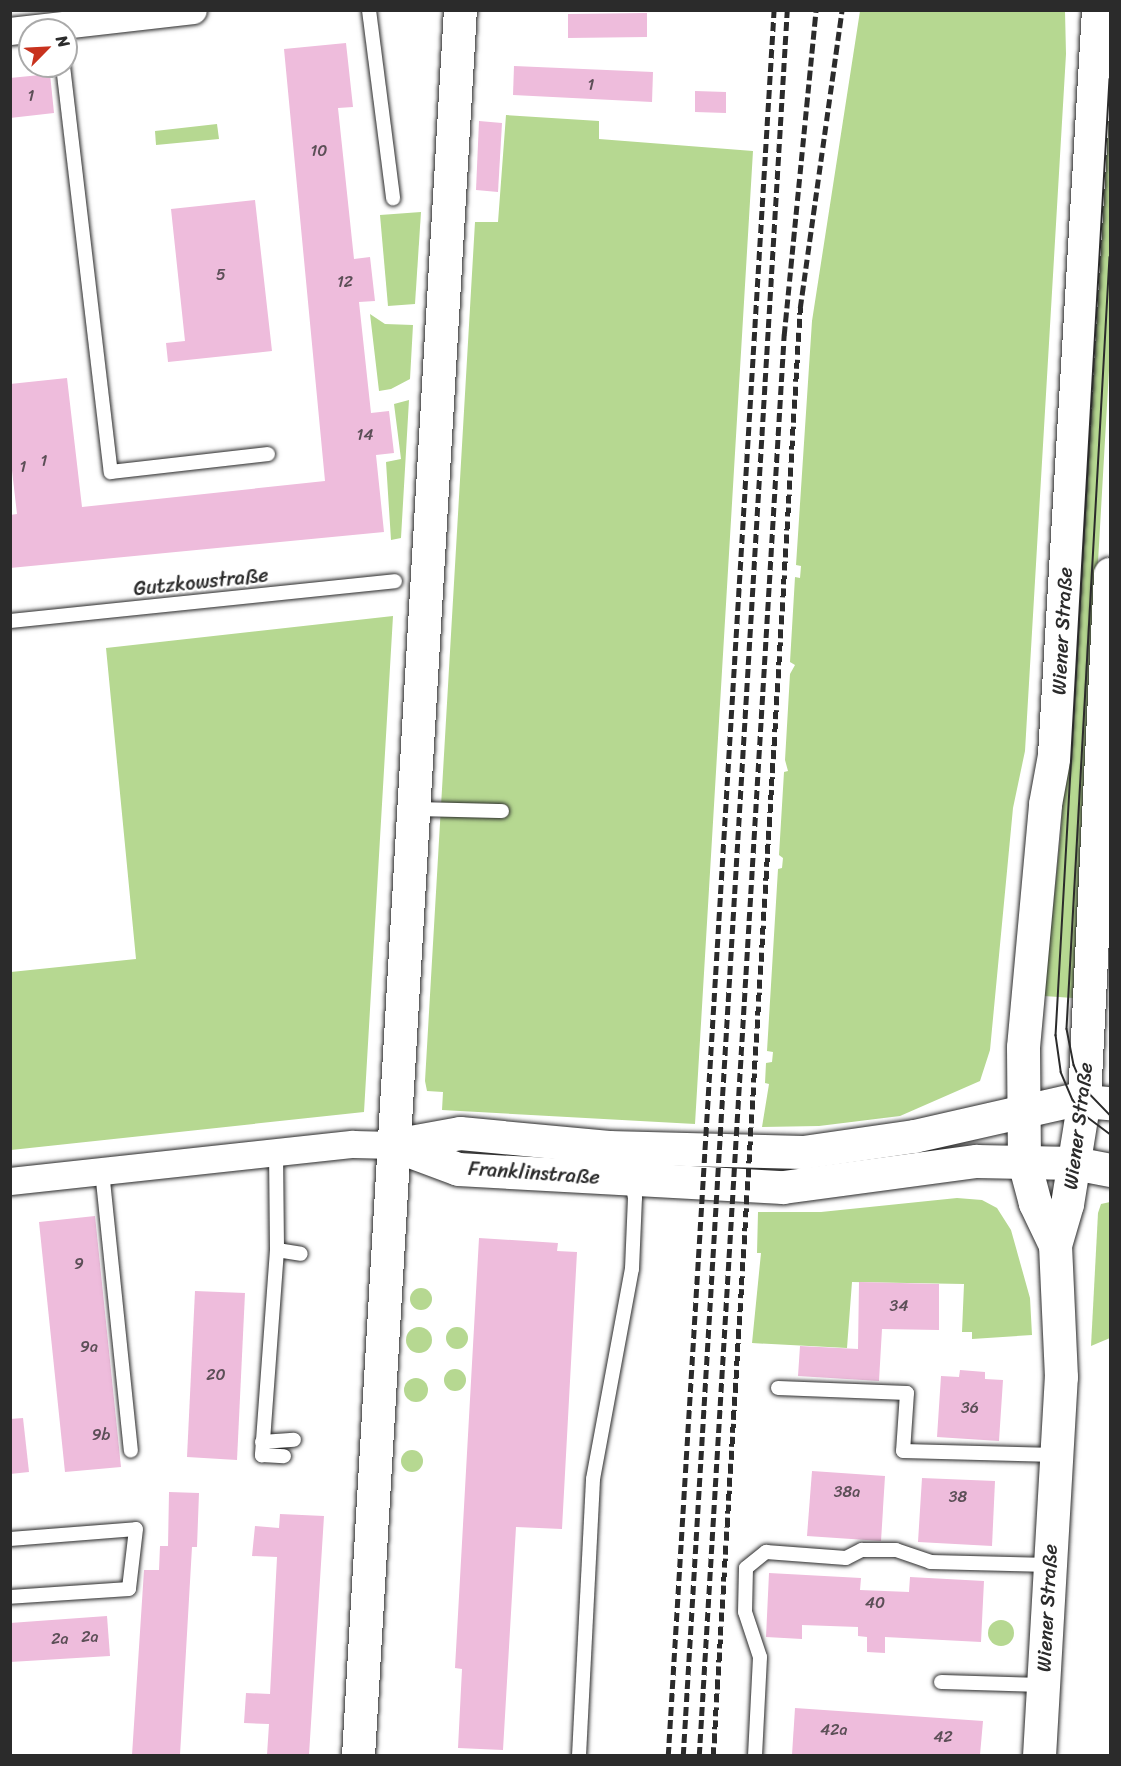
<!DOCTYPE html>
<meta charset="utf-8">
<style>
body{margin:0}
#map{position:relative;width:1121px;height:1766px;overflow:hidden;background:#fff;font-family:Sriracha,sans-serif}
div>[style]{position:absolute}
[style*='--x']{left:calc(var(--x)*1px);top:calc(var(--y)*1px);width:calc(var(--w)*1px);rotate:calc(var(--a)*1deg)}
.green>*{inset:0;background:#b6d891}
.round{border-radius:50%}
.building>*{inset:0;background:#eebcdc}
.roads{filter:drop-shadow(0 0 2px #2b2b2b) drop-shadow(0 0 2px #2b2b2b)}
.lane>*{height:14px;margin:-7px;padding:0 7px;transform-origin:7px;border-radius:7px;background:#fff}
.street>*{height:27px;margin:-13.5px;padding:0 13.5px;transform-origin:13.5px;border-radius:13.5px;background:#fff}
.secondary>*{height:33px;margin:-16.5px;padding:0 16.5px;transform-origin:16.5px;border-radius:16.5px;background:#fff}
.tram>*{height:1.5px;margin:-0.75px;padding:0 0.75px;transform-origin:0.75px;border-radius:0.75px;background:#2b2b2b}
.rail>*{height:4.5px;margin-top:-2.25px;transform-origin:0;background:repeating-linear-gradient(90deg,#2b2b2b 0 9px,transparent 0 13.5px)}
span{translate:-50% -50%;white-space:nowrap;text-align:center;line-height:1.15;-webkit-text-stroke:4.5px #fff;paint-order:stroke}
.number-label{font-size:16px;color:#5c4f57}
.number-label span{-webkit-text-stroke-width:0}
.street-label{font-size:20px;color:#2b2b2b}
.frame{position:absolute;inset:0;border:12px solid #2b2b2b;pointer-events:none}
.north{position:absolute;left:18px;top:18px;width:60px;height:60px;box-sizing:border-box;background:#fff;border:2px solid #aaa;border-radius:50%;rotate:66deg;font-size:16px;font-weight:700;line-height:24px;text-align:center;color:#2b2b2b}
.north::after{content:'';display:block;margin:auto;width:21px;height:27px;background:#c8321e;clip-path:polygon(50% 0,100% 100%,50% 72%,0 100%)}
</style>
<div id="map">
<div class="green">
<div style="clip-path:polygon(860px 11px,1065px 11px,1066px 54px,1025px 751px,1013px 808px,990px 1050px,980px 1081px,900px 1116px,819px 1126px,762px 1127px,769px 1084px,765px 1083px,766px 1063px,772px 1062px,773px 1052px,767px 1051px,778px 869px,782px 868px,783px 858px,779px 855px,784px 772px,788px 771px,785px 760px,790px 674px,795px 665px,790px 662px,795px 577px,800px 578px,801px 566px,796px 565px,812px 321px)"></div>
<div style="clip-path:polygon(1108px 15px,1110px 353px,1073px 998px,1044px 996px,1061px 830px)"></div>
<div style="clip-path:polygon(506px 115px,599px 121px,599px 139px,753px 151px,695px 1124px,442px 1110px,443px 1092px,427px 1091px,425px 1081px,475px 222px,498px 222px)"></div>
<div style="clip-path:polygon(217px 124px,219px 139px,156px 145px,155px 131px)"></div>
<div style="clip-path:polygon(421px 212px,415px 304px,388px 306px,380px 215px)"></div>
<div style="clip-path:polygon(370px 314px,385px 324px,413px 325px,410px 379px,391px 389px,379px 391px)"></div>
<div style="clip-path:polygon(409px 400px,401px 538px,391px 540px,386px 462px,401px 459px,394px 404px)"></div>
<div style="clip-path:polygon(393px 616px,364px 1112px,11px 1150px,11px 972px,136px 959px,106px 648px)"></div>
<div style="clip-path:polygon(957px 1198px,982px 1200px,997px 1208px,1011px 1230px,1030px 1298px,1032px 1335px,972px 1339px,972px 1332px,962px 1332px,964px 1284px,852px 1282px,847px 1348px,752px 1343px,761px 1253px,757px 1253px,758px 1212px,821px 1212px)"></div>
<div style="clip-path:polygon(1110px 1202px,1110px 1338px,1091px 1346px,1098px 1213px,1101px 1204px)"></div>
<div class="round" style="left:410px;top:1288px;width:22px;height:22px"></div>
<div class="round" style="left:406px;top:1327px;width:26px;height:26px"></div>
<div class="round" style="left:446px;top:1327px;width:22px;height:22px"></div>
<div class="round" style="left:444px;top:1369px;width:22px;height:22px"></div>
<div class="round" style="left:404px;top:1378px;width:24px;height:24px"></div>
<div class="round" style="left:401px;top:1450px;width:22px;height:22px"></div>
<div class="round" style="left:988px;top:1620px;width:26px;height:26px"></div>
</div>
<div class="building">
<div style="clip-path:polygon(647px 13px,647px 37px,568px 38px,568px 14px)"></div>
<div style="clip-path:polygon(346px 43px,353px 107px,338px 108px,354px 259px,370px 257px,375px 301px,359px 302px,371px 413px,389px 411px,394px 453px,376px 455px,384px 532px,10px 568px,10px 515px,17px 514px,10px 453px,10px 384px,67px 378px,82px 507px,325px 481px,284px 49px)"></div>
<div style="clip-path:polygon(514px 66px,653px 72px,652px 102px,513px 95px)"></div>
<div style="clip-path:polygon(50px 74px,54px 113px,10px 118px,10px 78px)"></div>
<div style="clip-path:polygon(695px 91px,726px 92px,726px 113px,695px 112px)"></div>
<div style="clip-path:polygon(479px 121px,502px 123px,498px 192px,476px 190px)"></div>
<div style="clip-path:polygon(255px 200px,272px 351px,168px 362px,166px 343px,185px 341px,171px 209px)"></div>
<div style="clip-path:polygon(95px 1216px,121px 1467px,65px 1472px,39px 1222px)"></div>
<div style="clip-path:polygon(479px 1238px,558px 1243px,557px 1251px,577px 1252px,562px 1529px,516px 1527px,503px 1750px,458px 1748px,462px 1669px,455px 1668px)"></div>
<div style="clip-path:polygon(859px 1282px,939px 1284px,939px 1330px,882px 1329px,879px 1381px,798px 1376px,800px 1346px,858px 1349px)"></div>
<div style="clip-path:polygon(195px 1291px,245px 1293px,237px 1460px,187px 1457px)"></div>
<div style="clip-path:polygon(960px 1370px,985px 1372px,985px 1379px,1003px 1380px,999px 1441px,937px 1437px,941px 1376px,959px 1377px)"></div>
<div style="clip-path:polygon(23px 1418px,29px 1472px,10px 1474px,10px 1419px)"></div>
<div style="clip-path:polygon(812px 1471px,885px 1476px,881px 1541px,807px 1536px)"></div>
<div style="clip-path:polygon(922px 1478px,995px 1481px,992px 1546px,918px 1542px)"></div>
<div style="clip-path:polygon(169px 1492px,199px 1493px,197px 1547px,192px 1547px,180px 1755px,132px 1755px,144px 1570px,159px 1570px,160px 1546px,168px 1546px)"></div>
<div style="clip-path:polygon(280px 1514px,324px 1516px,309px 1755px,267px 1755px,269px 1724px,244px 1723px,246px 1693px,270px 1694px,277px 1557px,252px 1556px,255px 1526px,279px 1528px)"></div>
<div style="clip-path:polygon(769px 1573px,861px 1578px,860px 1590px,909px 1592px,910px 1577px,984px 1581px,981px 1642px,885px 1637px,885px 1653px,867px 1652px,867px 1637px,858px 1636px,858px 1627px,802px 1625px,802px 1639px,766px 1637px)"></div>
<div style="clip-path:polygon(107px 1616px,110px 1656px,10px 1662px,10px 1623px)"></div>
<div style="clip-path:polygon(795px 1708px,983px 1721px,980px 1755px,792px 1755px)"></div>
</div>
<div class="roads">
<div class="lane">
<div style="--x:369;--y:10;--w:190;--a:82.7"></div>
<div style="--x:63;--y:66;--w:409;--a:83.3"></div>
<div style="--x:111;--y:472;--w:158;--a:-6.5"></div>
<div style="--x:10;--y:621;--w:387;--a:-5.9"></div>
<div style="--x:413;--y:809;--w:89;--a:1.3"></div>
<div style="--x:276;--y:1152;--w:98;--a:89.4"></div>
<div style="--x:277;--y:1250;--w:206;--a:94.2"></div>
<div style="--x:262;--y:1455;--w:22;--a:3"></div>
<div style="--x:102;--y:1171;--w:281;--a:84.1"></div>
<div style="--x:277;--y:1250;--w:24;--a:9"></div>
<div style="--x:778;--y:1388;--w:129;--a:2.2"></div>
<div style="--x:907;--y:1393;--w:58;--a:93.9"></div>
<div style="--x:903;--y:1451;--w:153;--a:1.5"></div>
<div style="--x:262;--y:1442;--w:32;--a:-4"></div>
<div style="--x:10;--y:1539;--w:126;--a:-4.5"></div>
<div style="--x:136;--y:1529;--w:60;--a:96.7"></div>
<div style="--x:129;--y:1589;--w:119;--a:176.2"></div>
<div style="--x:941;--y:1682;--w:102;--a:1.7"></div>
<div style="--x:579;--y:1756;--w:277;--a:-87.1"></div>
<div style="--x:593;--y:1479;--w:214;--a:-79.5"></div>
<div style="--x:632;--y:1269;--w:71;--a:-87.6"></div>
<div style="--x:635;--y:1198;--w:20;--a:-101"></div>
<div style="--x:755;--y:1756;--w:99;--a:-87.1"></div>
<div style="--x:760;--y:1657;--w:47;--a:-108.4"></div>
<div style="--x:745;--y:1612;--w:44;--a:-88.7"></div>
<div style="--x:746;--y:1568;--w:26;--a:-39"></div>
<div style="--x:766;--y:1552;--w:80;--a:4.3"></div>
<div style="--x:846;--y:1558;--w:18;--a:-27"></div>
<div style="--x:862;--y:1550;--w:34;--a:0"></div>
<div style="--x:896;--y:1550;--w:36;--a:19"></div>
<div style="--x:930;--y:1562;--w:120;--a:1.4"></div>
</div>
<div class="street">
<div style="--x:10;--y:31;--w:184;--a:-6.5"></div>
<div style="--x:10;--y:1181;--w:345;--a:-6.2"></div>
<div style="--x:353;--y:1144;--w:41;--a:1.4"></div>
</div>
<div class="secondary">
<div style="--x:394;--y:1145;--w:67;--a:-10.3"></div>
<div style="--x:460;--y:1133;--w:149;--a:5.4"></div>
<div style="--x:608;--y:1147;--w:195;--a:1.5"></div>
<div style="--x:803;--y:1152;--w:112;--a:-8.2"></div>
<div style="--x:914;--y:1136;--w:163;--a:-12.8"></div>
<div style="--x:1073;--y:1100;--w:37;--a:5"></div>
<div style="--x:394;--y:1145;--w:68;--a:20.6"></div>
<div style="--x:458;--y:1169;--w:325;--a:3.2"></div>
<div style="--x:783;--y:1187;--w:195;--a:-7.7"></div>
<div style="--x:976;--y:1161;--w:98;--a:1.2"></div>
<div style="--x:1074;--y:1163;--w:37;--a:11"></div>
<div style="--x:1055;--y:1245;--w:47;--a:-115.5"></div>
<div style="--x:1035;--y:1203;--w:42;--a:-105"></div>
<div style="--x:1024;--y:1162;--w:115;--a:-90.5"></div>
<div style="--x:1023;--y:1047;--w:244;--a:-84.8"></div>
<div style="--x:1045;--y:804;--w:50;--a:-79.6"></div>
<div style="--x:1054;--y:755;--w:746;--a:-86.62"></div>
<div style="--x:358;--y:1756;--w:1749;--a:-86.66"></div>
<div style="--x:1039;--y:1756;--w:380;--a:-86.7"></div>
<div style="--x:1061;--y:1377;--w:132;--a:-92.6"></div>
<div style="--x:1055;--y:1245;--w:43;--a:-73.7"></div>
<div style="--x:1067;--y:1204;--w:106;--a:-80.8"></div>
<div style="--x:1084;--y:1099;--w:526;--a:-87.16"></div>
</div>
</div>
<div class="tram">
<div style="--x:1110;--y:79;--w:958;--a:93.23"></div>
<div style="--x:1056;--y:1035;--w:37;--a:82"></div>
<div style="--x:1061;--y:1072;--w:30;--a:67"></div>
<div style="--x:1073;--y:1100;--w:16;--a:55"></div>
<div style="--x:1082;--y:1113;--w:35;--a:37"></div>
<div style="--x:1110;--y:257;--w:773;--a:93.19"></div>
<div style="--x:1067;--y:1029;--w:37;--a:79"></div>
<div style="--x:1074;--y:1065;--w:25;--a:67"></div>
<div style="--x:1084;--y:1088;--w:37;--a:46"></div>
</div>
<div class="rail">
<div style="--x:668;--y:1756;--w:1749;--a:-86.53"></div>
<div style="--x:683;--y:1756;--w:1749;--a:-86.59"></div>
<div style="--x:699;--y:1756;--w:1424;--a:-86.58"></div>
<div style="--x:784;--y:335;--w:327;--a:-84.4"></div>
<div style="--x:713;--y:1756;--w:1451;--a:-86.56"></div>
<div style="--x:800;--y:308;--w:301;--a:-82"></div>
</div>
<div class="number-label">
<span style="left:591px;top:85px">1</span>
<span style="left:31px;top:96px">1</span>
<span style="left:319px;top:151px">10</span>
<span style="left:221px;top:275px">5</span>
<span style="left:345px;top:282px">12</span>
<span style="left:365px;top:435px">14</span>
<span style="left:44px;top:461px">1</span>
<span style="left:23px;top:467px">1</span>
<span style="left:79px;top:1264px">9</span>
<span style="left:899px;top:1306px">34</span>
<span style="left:89px;top:1347px">9a</span>
<span style="left:216px;top:1375px">20</span>
<span style="left:970px;top:1408px">36</span>
<span style="left:101px;top:1435px">9b</span>
<span style="left:847px;top:1492px">38a</span>
<span style="left:958px;top:1497px">38</span>
<span style="left:875px;top:1603px">40</span>
<span style="left:90px;top:1637px">2a</span>
<span style="left:60px;top:1639px">2a</span>
<span style="left:834px;top:1730px">42a</span>
<span style="left:943px;top:1737px">42</span>
</div>
<div class="street-label">
<span style="left:201px;top:582px;rotate:-6deg">Gutzkowstraße</span>
<span style="left:1062px;top:631px;rotate:-87deg">Wiener Straße</span>
<span style="left:1078px;top:1126px;rotate:-83deg">Wiener Straße</span>
<span style="left:534px;top:1173px;rotate:4deg">Franklinstraße</span>
<span style="left:1047px;top:1608px;rotate:-87deg">Wiener Straße</span>
</div>
<div class="frame"></div>
<div class="north">N</div>
</div>
